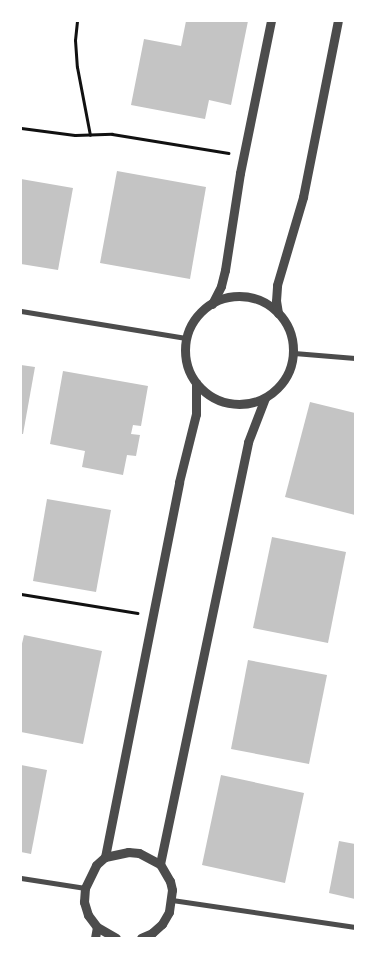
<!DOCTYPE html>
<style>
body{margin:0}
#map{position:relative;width:376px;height:959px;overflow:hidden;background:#fff;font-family:"Source Serif 4",serif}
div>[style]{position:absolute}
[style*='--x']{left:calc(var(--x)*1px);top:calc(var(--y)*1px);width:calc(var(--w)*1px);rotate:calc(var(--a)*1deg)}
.building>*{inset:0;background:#c4c4c4}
.path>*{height:3px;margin:-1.5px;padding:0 1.5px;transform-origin:1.5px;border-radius:1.5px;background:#111}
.minor>*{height:5px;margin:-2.5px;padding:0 2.5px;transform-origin:2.5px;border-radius:2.5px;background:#4c4c4c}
.tertiary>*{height:9px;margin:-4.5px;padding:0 4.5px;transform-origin:4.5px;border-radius:4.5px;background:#4c4c4c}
.tertiary>.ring{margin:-4.5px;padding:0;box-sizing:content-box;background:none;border:9px solid #4c4c4c;border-radius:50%}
span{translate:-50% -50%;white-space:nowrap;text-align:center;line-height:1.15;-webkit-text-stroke:5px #fff;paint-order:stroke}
.frame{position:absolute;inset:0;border:22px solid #fff;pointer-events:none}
</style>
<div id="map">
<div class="building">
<div style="clip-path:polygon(186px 21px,248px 21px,231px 105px,209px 100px,205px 119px,131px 105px,144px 39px,181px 46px)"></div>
<div style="clip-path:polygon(117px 171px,206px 187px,190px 279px,100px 263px)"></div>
<div style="clip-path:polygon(21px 179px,73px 188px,58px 270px,21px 264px)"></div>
<div style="clip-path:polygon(21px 365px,35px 367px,23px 434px,21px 434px)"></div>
<div style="clip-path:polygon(63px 371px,148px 386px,141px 426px,133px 425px,131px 434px,140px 435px,136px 456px,127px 455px,123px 475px,82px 467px,85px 451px,50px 444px)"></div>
<div style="clip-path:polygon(310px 402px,355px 413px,355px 515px,285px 497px)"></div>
<div style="clip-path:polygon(47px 499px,111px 510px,96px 592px,33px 581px)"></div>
<div style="clip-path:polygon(272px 537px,346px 552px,328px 643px,253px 628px)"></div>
<div style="clip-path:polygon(24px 635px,102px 651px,83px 744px,21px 732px,21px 648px)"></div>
<div style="clip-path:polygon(248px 660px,327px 675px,309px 764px,231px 749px)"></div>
<div style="clip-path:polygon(21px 765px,47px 770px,31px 854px,21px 852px)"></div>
<div style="clip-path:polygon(221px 775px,304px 793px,285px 883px,202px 865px)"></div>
<div style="clip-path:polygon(339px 841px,355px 844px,355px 899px,329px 893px)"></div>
</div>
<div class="path">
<div style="--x:77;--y:21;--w:19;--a:96"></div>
<div style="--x:75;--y:40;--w:27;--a:86"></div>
<div style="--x:77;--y:67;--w:69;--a:79.2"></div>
<div style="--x:21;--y:128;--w:54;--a:7.4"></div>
<div style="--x:75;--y:135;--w:37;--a:-2"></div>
<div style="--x:112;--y:134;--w:118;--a:9.3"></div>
<div style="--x:21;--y:594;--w:118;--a:9.3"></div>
</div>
<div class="minor">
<div style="--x:21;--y:311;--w:167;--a:9.3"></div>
<div style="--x:294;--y:353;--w:61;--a:4.7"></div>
<div style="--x:21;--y:878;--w:65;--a:8.9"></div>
<div style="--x:172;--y:900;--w:185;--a:8.4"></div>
</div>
<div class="tertiary">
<div class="ring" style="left:185px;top:296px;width:99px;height:99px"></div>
<div style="--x:212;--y:304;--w:20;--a:-63"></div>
<div style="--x:221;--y:286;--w:16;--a:-76"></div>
<div style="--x:225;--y:270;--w:98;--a:-81.2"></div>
<div style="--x:240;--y:173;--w:155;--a:-78.5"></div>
<div style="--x:278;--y:313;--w:12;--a:-99"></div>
<div style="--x:276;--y:301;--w:16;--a:-86"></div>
<div style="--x:277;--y:285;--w:92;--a:-73.5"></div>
<div style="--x:303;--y:197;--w:179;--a:-78.8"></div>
<div style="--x:105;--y:857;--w:382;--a:-78.8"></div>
<div style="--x:179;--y:482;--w:70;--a:-76"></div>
<div style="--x:196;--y:414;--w:31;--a:-90"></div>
<div style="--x:160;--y:864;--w:431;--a:-78.2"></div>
<div style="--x:248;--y:442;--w:47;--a:-68.9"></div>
<div style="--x:95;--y:938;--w:11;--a:-80"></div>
<div style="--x:116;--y:938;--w:22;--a:-150"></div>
<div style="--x:97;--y:927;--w:15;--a:-127"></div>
<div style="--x:88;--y:915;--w:14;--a:-107"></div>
<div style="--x:84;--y:902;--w:14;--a:-86"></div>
<div style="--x:85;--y:888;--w:25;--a:-64"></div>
<div style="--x:96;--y:865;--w:12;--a:-42"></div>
<div style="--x:105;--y:857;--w:24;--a:-12"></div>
<div style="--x:128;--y:852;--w:11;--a:5"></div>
<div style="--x:139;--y:853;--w:24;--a:28"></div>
<div style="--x:160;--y:864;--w:20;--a:60"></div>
<div style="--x:170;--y:881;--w:9;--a:77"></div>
<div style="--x:172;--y:890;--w:22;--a:98"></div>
<div style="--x:169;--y:912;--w:14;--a:120"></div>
<div style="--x:162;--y:924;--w:13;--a:138"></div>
<div style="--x:152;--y:933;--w:12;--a:156"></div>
</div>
<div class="frame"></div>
</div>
